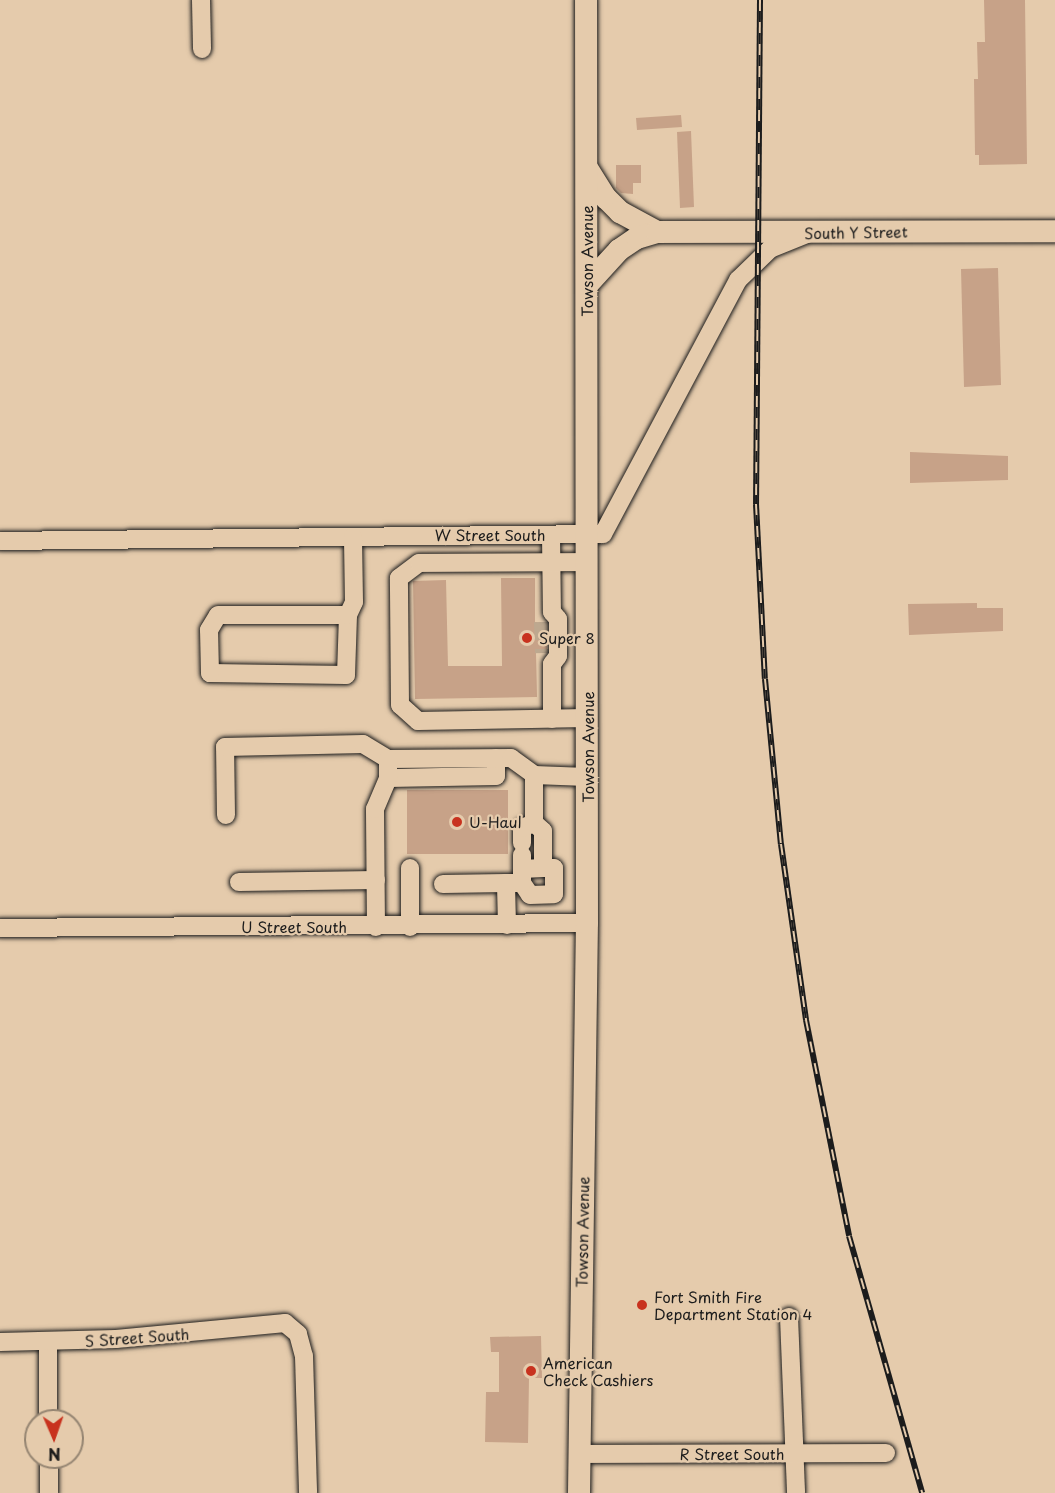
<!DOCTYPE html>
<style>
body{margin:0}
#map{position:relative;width:1055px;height:1493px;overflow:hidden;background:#e5cbac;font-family:"Playpen Sans",sans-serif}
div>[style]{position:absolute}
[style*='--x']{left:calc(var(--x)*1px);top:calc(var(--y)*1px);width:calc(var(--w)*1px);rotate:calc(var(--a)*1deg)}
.building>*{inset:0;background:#c7a288}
.minor-tunnel>*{height:18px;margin-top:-9px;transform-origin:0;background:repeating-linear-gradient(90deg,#bda88f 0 18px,transparent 0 27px)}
.roads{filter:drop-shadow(0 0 2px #1c1c1c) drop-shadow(0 0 2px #1c1c1c)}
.minor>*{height:18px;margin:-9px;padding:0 9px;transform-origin:9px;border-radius:9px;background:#e5cbac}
.major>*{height:22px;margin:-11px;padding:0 11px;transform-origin:11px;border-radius:11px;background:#e5cbac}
.rail>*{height:6px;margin-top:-3px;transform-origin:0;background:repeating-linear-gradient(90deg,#e5cbac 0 11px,#1c1c1c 0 22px);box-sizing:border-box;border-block:2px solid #1c1c1c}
.dots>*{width:16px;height:16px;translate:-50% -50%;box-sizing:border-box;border:3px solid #e5cbac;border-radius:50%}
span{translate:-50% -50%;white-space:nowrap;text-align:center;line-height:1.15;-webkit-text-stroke:4.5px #e5cbac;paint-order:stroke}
.street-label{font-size:15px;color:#1c1c1c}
.poi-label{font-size:15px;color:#1c1c1c}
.left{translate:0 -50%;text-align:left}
.north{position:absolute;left:24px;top:1409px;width:60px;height:60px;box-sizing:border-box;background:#e5cbac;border:2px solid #958572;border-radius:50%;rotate:178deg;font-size:16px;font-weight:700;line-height:24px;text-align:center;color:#1c1c1c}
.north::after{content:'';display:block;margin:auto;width:21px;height:27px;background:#c8321e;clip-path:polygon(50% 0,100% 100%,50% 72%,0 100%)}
</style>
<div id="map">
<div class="building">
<div style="clip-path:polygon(984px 0,1025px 0,1027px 164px,979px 165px,979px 155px,975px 155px,974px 79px,978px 79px,977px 42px,985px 42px)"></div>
<div style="clip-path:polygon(681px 115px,682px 127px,637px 130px,636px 118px)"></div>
<div style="clip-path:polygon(691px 131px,694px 207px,680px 208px,677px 132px)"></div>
<div style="clip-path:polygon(616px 165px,641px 165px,641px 183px,633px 183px,633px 194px,621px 193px,616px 188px)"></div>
<div style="clip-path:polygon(998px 268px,1001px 385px,964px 387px,961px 269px)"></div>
<div style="clip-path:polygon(910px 452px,1008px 456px,1008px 480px,910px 483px)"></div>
<div style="clip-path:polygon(501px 578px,535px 578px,535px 622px,547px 623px,547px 652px,536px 653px,537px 697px,415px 699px,413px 581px,446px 580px,448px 666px,502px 666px)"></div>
<div style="clip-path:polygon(977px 603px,977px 608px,1003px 608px,1003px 631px,909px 635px,908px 604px)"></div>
<div style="clip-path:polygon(407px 790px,508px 790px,508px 854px,407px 854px)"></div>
<div style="clip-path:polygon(541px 1336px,542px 1378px,529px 1378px,528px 1443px,485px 1442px,486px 1392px,499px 1392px,499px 1352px,491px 1352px,490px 1337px)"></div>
</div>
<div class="minor-tunnel">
<div style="--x:543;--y:622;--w:31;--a:88"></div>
</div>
<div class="roads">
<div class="minor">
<div style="--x:201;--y:0;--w:49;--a:88.8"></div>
<div style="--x:551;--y:535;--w:77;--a:89.3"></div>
<div style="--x:552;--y:612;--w:9;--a:49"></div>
<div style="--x:558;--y:619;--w:37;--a:90"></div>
<div style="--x:558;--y:656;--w:10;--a:127"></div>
<div style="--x:552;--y:664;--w:55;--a:90"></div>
<div style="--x:0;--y:541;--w:603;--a:-0.67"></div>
<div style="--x:603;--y:534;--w:288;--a:-62"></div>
<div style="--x:738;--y:280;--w:45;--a:-44.1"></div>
<div style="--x:770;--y:249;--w:40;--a:-22"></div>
<div style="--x:348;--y:615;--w:60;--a:91.9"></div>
<div style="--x:346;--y:675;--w:136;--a:-179.2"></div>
<div style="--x:210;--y:673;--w:43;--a:-91.3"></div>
<div style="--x:209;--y:630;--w:17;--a:-59"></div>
<div style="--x:218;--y:615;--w:130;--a:0"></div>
<div style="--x:348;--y:615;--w:14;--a:-65"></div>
<div style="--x:354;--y:602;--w:65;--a:-90.9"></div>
<div style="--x:587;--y:718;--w:169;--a:179"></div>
<div style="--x:418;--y:721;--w:24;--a:-138"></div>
<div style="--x:400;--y:705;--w:127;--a:-90.5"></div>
<div style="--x:399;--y:578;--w:25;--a:-37"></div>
<div style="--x:419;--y:563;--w:169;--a:-0.3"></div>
<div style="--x:388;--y:778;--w:108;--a:-1.1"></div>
<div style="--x:496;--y:776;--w:18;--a:-90"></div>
<div style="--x:226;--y:815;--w:68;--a:-90.8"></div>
<div style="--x:225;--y:747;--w:138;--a:-1.2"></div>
<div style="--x:363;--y:744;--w:29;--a:31"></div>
<div style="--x:388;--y:759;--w:123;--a:-0.5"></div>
<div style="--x:511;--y:758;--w:29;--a:36"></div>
<div style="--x:534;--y:775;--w:53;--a:2.2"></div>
<div style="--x:522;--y:843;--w:15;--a:-90"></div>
<div style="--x:522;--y:828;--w:13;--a:-23"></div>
<div style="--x:410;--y:868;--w:59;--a:90"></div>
<div style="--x:522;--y:869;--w:21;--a:-3"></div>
<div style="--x:543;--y:868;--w:37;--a:-90"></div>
<div style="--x:543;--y:831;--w:12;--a:-138"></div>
<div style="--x:534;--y:823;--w:48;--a:-90"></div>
<div style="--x:239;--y:882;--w:137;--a:-0.8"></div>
<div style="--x:522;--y:883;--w:14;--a:56"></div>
<div style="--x:530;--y:895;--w:24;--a:-2"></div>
<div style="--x:554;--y:894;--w:26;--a:-90"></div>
<div style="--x:554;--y:868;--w:11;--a:180"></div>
<div style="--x:443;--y:884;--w:63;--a:-0.9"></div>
<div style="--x:507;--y:925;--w:42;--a:-91.4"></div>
<div style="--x:506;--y:883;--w:16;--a:0"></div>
<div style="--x:522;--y:883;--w:28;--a:-90"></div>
<div style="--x:376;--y:927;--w:118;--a:-90.5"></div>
<div style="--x:375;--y:809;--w:34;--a:-67"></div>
<div style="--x:388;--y:778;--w:19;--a:-90"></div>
<div style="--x:0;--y:928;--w:587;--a:-0.49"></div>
<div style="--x:789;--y:1317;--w:176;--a:87.7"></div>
<div style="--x:48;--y:1341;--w:80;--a:90"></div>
<div style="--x:0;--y:1342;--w:116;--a:-1.5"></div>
<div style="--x:116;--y:1339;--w:170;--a:-5.4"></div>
<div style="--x:285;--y:1323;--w:17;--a:40"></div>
<div style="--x:298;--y:1334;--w:23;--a:75"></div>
<div style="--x:304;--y:1356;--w:137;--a:88.3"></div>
<div style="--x:579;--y:1454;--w:307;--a:-0.2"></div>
<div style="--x:49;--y:1457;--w:36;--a:90"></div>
</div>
<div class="major">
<div style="--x:587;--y:168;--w:36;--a:58"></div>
<div style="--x:606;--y:198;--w:20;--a:45"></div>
<div style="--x:620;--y:212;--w:42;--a:28.4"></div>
<div style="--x:587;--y:285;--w:47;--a:-47.6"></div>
<div style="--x:619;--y:250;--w:22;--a:-34"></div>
<div style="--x:637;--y:238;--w:21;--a:-17"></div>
<div style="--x:657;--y:232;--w:398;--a:-0.1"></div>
<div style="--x:579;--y:1493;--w:570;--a:-89.2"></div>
<div style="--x:587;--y:923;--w:923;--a:-90.06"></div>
</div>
</div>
<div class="rail">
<div style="--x:760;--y:0;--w:504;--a:90.45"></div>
<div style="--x:756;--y:504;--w:175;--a:87.1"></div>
<div style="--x:765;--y:679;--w:166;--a:84.5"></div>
<div style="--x:781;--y:844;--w:178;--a:81.9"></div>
<div style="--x:806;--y:1020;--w:220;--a:78.7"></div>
<div style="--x:849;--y:1236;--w:267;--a:74.1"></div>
</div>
<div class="dots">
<div style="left:527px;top:638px;background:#c8321e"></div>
<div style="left:457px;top:822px;background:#c8321e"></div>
<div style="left:642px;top:1305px;background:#c8321e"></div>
<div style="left:531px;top:1371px;background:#c8321e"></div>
</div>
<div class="street-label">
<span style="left:856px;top:232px;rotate:-1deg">South Y Street</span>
<span style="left:587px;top:261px;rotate:-90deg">Towson Avenue</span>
<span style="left:490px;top:535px">W Street South</span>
<span style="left:588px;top:747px;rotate:-90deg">Towson Avenue</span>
<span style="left:294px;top:927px">U Street South</span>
<span style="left:582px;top:1232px;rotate:-89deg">Towson Avenue</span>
<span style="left:137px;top:1337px;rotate:-4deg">S Street South</span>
<span style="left:732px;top:1454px">R Street South</span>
</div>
<div class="poi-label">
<span class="left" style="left:539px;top:638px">Super 8</span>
<span class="left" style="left:469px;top:822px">U-Haul</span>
<span class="left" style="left:654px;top:1305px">Fort Smith Fire<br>Department Station 4</span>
<span class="left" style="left:543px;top:1371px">American<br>Check Cashiers</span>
</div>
<div class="north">N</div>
</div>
